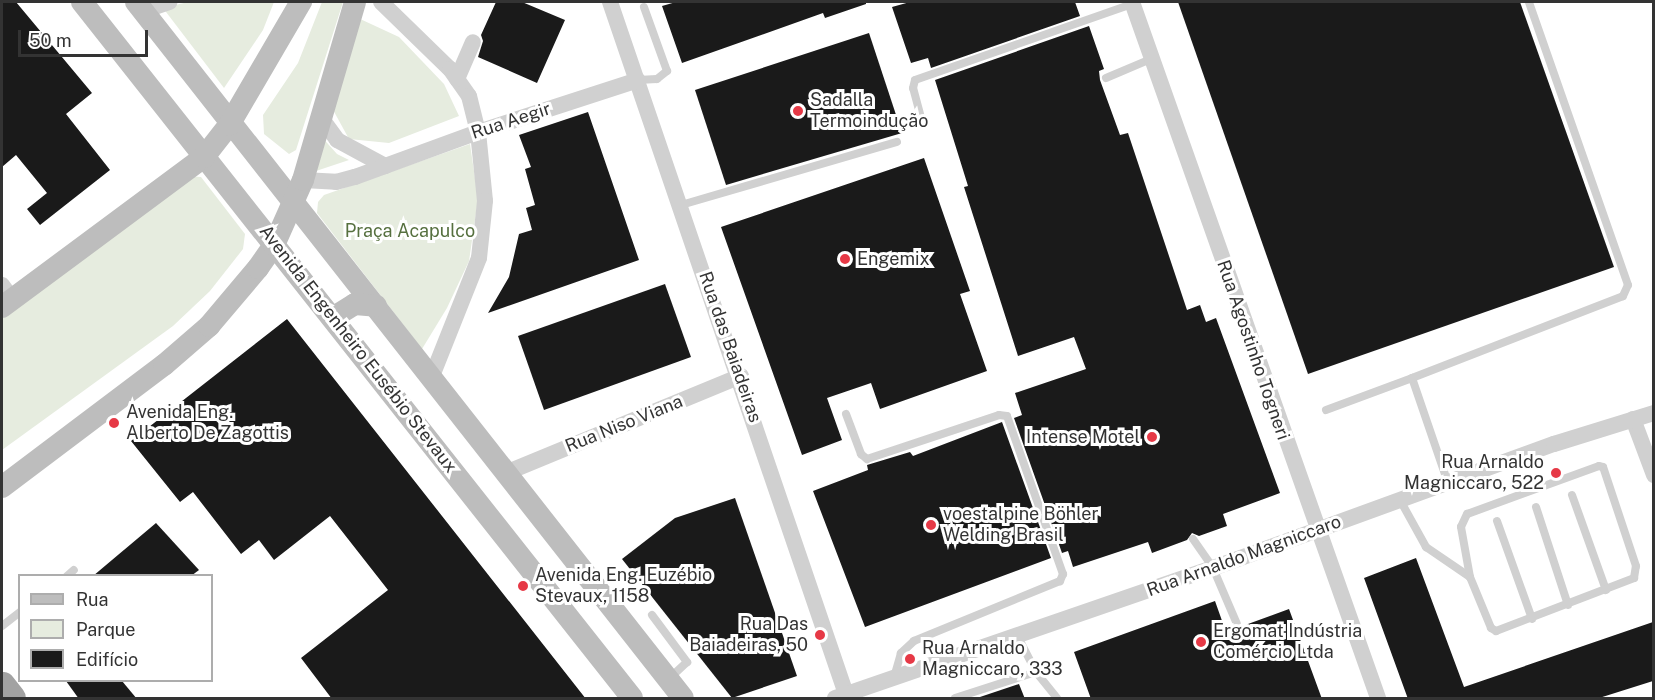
<!DOCTYPE html>
<meta charset="utf-8">
<style>
body{margin:0}
#map{position:relative;width:1655px;height:700px;overflow:hidden;background:#fff;font-family:"Public Sans",sans-serif}
div>[style]{position:absolute}
[style*='--x']{left:calc(var(--x)*1px);top:calc(var(--y)*1px);width:calc(var(--w)*1px);rotate:calc(var(--a)*1deg)}
.green>*{inset:0;background:#e6ecdf}
.building>*{inset:0;background:#1a1a1a}
.service>*{height:8px;margin:-4px;padding:0 4px;transform-origin:4px;border-radius:4px;background:#d0d0d0}
.minor>*{height:16px;margin:-8px;padding:0 8px;transform-origin:8px;border-radius:8px;background:#d0d0d0}
.secondary>*{height:22px;margin:-11px;padding:0 11px;transform-origin:11px;border-radius:11px;background:#bdbdbd}
.trunk>*{height:27px;margin:-13.5px;padding:0 13.5px;transform-origin:13.5px;border-radius:13.5px;background:#a2a2a2}
.dots>*{width:16px;height:16px;translate:-50% -50%;box-sizing:border-box;border:3px solid #fff;border-radius:50%}
span{translate:-50% -50%;white-space:nowrap;text-align:center;line-height:1.15;-webkit-text-stroke:6px #fff;paint-order:stroke}
.poi-label{font-size:18px;color:#333}
.left{translate:0 -50%;text-align:left}
.right{translate:-100% -50%;text-align:right}
.street-label{font-size:18px;color:#333}
.park-label{font-size:18px;color:#56703f}
.frame{position:absolute;inset:0;border:3px solid #333;pointer-events:none}
.legend{position:absolute;left:18px;top:574px;width:195px;height:108px;box-sizing:border-box;background:#fff;border:2px solid #adadad;margin:0;padding:8px 10px;list-style:none;font-size:18px;color:#333}
.legend li{display:flex;align-items:center;gap:12px;height:30px}
.legend b{width:30px;border:2px solid #adadad}
.scale{position:absolute;left:18px;top:30px;width:130px;height:27px;box-sizing:border-box;border:3px solid #333;border-top:0;padding-left:8px;font-size:18px;line-height:21px;white-space:nowrap;color:#333;-webkit-text-stroke:4px #fff;paint-order:stroke}
</style>
<div id="map">
<div class="green">
<div style="clip-path:polygon(188px 2px,274px 2px,263px 30px,224px 88px,163px 8px)"></div>
<div style="clip-path:polygon(322px 2px,343px 2px,296px 150px,289px 154px,264px 134px,263px 115px,298px 63px)"></div>
<div style="clip-path:polygon(358px 18px,399px 37px,444px 84px,459px 116px,389px 143px,349px 139px,332px 108px)"></div>
<div style="clip-path:polygon(320px 135px,337px 154px,349px 160px,310px 173px)"></div>
<div style="clip-path:polygon(470px 144px,478px 199px,469px 261px,447px 308px,422px 349px,317px 213px,318px 202px,324px 195px)"></div>
<div style="clip-path:polygon(187px 176px,201px 177px,245px 234px,243px 249px,210px 291px,173px 326px,2px 450px,2px 311px)"></div>
</div>
<div class="building">
<div style="clip-path:polygon(2px 2px,16px 2px,92px 93px,66px 114px,110px 170px,40px 225px,27px 209px,47px 193px,16px 155px,2px 167px)"></div>
<div style="clip-path:polygon(496px 2px,522px 2px,565px 20px,537px 83px,478px 57px,483px 41px,481px 35px)"></div>
<div style="clip-path:polygon(676px 2px,866px 2px,866px 4px,825px 18px,823px 13px,682px 63px,662px 6px)"></div>
<div style="clip-path:polygon(910px 2px,1075px 2px,1080px 16px,931px 68px,928px 58px,911px 63px,892px 7px)"></div>
<div style="clip-path:polygon(1178px 2px,1520px 2px,1614px 267px,1308px 374px)"></div>
<div style="clip-path:polygon(1089px 26px,1104px 69px,1099px 71px,1100px 80px,1120px 135px,1128px 133px,1187px 310px,1200px 305px,1206px 322px,1216px 318px,1280px 493px,1223px 514px,1227px 526px,1199px 536px,1192px 533px,1187px 540px,1152px 553px,1148px 542px,1073px 567px,1068px 551px,1062px 553px,1014px 418px,1022px 415px,1015px 393px,1086px 369px,1074px 337px,1018px 356px,964px 187px,968px 186px,935px 80px)"></div>
<div style="clip-path:polygon(869px 33px,902px 133px,726px 185px,695px 90px)"></div>
<div style="clip-path:polygon(588px 112px,639px 260px,488px 313px,509px 277px,519px 234px,532px 230px,526px 208px,535px 205px,525px 169px,531px 167px,519px 135px)"></div>
<div style="clip-path:polygon(924px 158px,970px 291px,960px 294px,987px 371px,880px 409px,871px 383px,827px 398px,842px 440px,802px 455px,721px 227px)"></div>
<div style="clip-path:polygon(665px 284px,691px 357px,544px 410px,518px 336px)"></div>
<div style="clip-path:polygon(287px 319px,586px 699px,332px 699px,301px 658px,388px 590px,330px 516px,274px 560px,259px 540px,241px 554px,193px 492px,180px 502px,131px 441px)"></div>
<div style="clip-path:polygon(1002px 422px,1051px 558px,865px 627px,813px 491px,868px 470px,867px 465px,910px 452px,913px 456px)"></div>
<div style="clip-path:polygon(735px 498px,797px 676px,732px 698px,622px 559px,675px 518px)"></div>
<div style="clip-path:polygon(156px 523px,199px 570px,191px 576px,93px 576px)"></div>
<div style="clip-path:polygon(1416px 558px,1464px 687px,1653px 622px,1653px 681px,1596px 699px,1408px 699px,1364px 578px)"></div>
<div style="clip-path:polygon(1215px 601px,1226px 632px,1289px 609px,1322px 699px,1091px 699px,1074px 652px)"></div>
<div style="clip-path:polygon(66px 681px,122px 681px,137px 699px,79px 699px)"></div>
<div style="clip-path:polygon(1019px 684px,1025px 699px,974px 699px)"></div>
</div>
<div class="service">
<div style="--x:1106;--y:78;--w:49;--a:-22.9"></div>
<div style="--x:638;--y:80;--w:19;--a:-3"></div>
<div style="--x:657;--y:79;--w:13;--a:-39"></div>
<div style="--x:667;--y:71;--w:68;--a:-109.8"></div>
<div style="--x:923;--y:125;--w:38;--a:-105"></div>
<div style="--x:913;--y:88;--w:8;--a:-76"></div>
<div style="--x:915;--y:80;--w:230;--a:-19.3"></div>
<div style="--x:681;--y:205;--w:225;--a:-16.3"></div>
<div style="--x:1326;--y:410;--w:92;--a:-20.4"></div>
<div style="--x:846;--y:414;--w:43;--a:69.4"></div>
<div style="--x:861;--y:454;--w:8;--a:40"></div>
<div style="--x:867;--y:459;--w:139;--a:-18.4"></div>
<div style="--x:999;--y:415;--w:8;--a:7"></div>
<div style="--x:1007;--y:416;--w:168;--a:70.5"></div>
<div style="--x:1063;--y:574;--w:8;--a:113"></div>
<div style="--x:1060;--y:581;--w:158;--a:157.7"></div>
<div style="--x:914;--y:641;--w:18;--a:137"></div>
<div style="--x:901;--y:653;--w:25;--a:106"></div>
<div style="--x:1448;--y:483;--w:111;--a:-108.9"></div>
<div style="--x:1412;--y:378;--w:226;--a:-21.2"></div>
<div style="--x:1623;--y:296;--w:12;--a:-66"></div>
<div style="--x:1628;--y:285;--w:300;--a:-109.3"></div>
<div style="--x:1572;--y:495;--w:101;--a:70.3"></div>
<div style="--x:1400;--y:500;--w:54;--a:61"></div>
<div style="--x:1426;--y:547;--w:53;--a:34.3"></div>
<div style="--x:1470;--y:577;--w:55;--a:67.6"></div>
<div style="--x:1491;--y:628;--w:6;--a:31"></div>
<div style="--x:1496;--y:631;--w:148;--a:-21"></div>
<div style="--x:1634;--y:578;--w:12;--a:-81"></div>
<div style="--x:1636;--y:566;--w:104;--a:-108.4"></div>
<div style="--x:1603;--y:467;--w:4;--a:-166"></div>
<div style="--x:1599;--y:466;--w:140;--a:160"></div>
<div style="--x:1467;--y:514;--w:14;--a:115"></div>
<div style="--x:1461;--y:527;--w:51;--a:79.8"></div>
<div style="--x:1536;--y:507;--w:103;--a:71.9"></div>
<div style="--x:1497;--y:521;--w:104;--a:70.3"></div>
<div style="--x:1193;--y:539;--w:35;--a:55"></div>
<div style="--x:1213;--y:568;--w:61;--a:66.8"></div>
<div style="--x:67;--y:576;--w:9;--a:-41"></div>
<div style="--x:652;--y:615;--w:59;--a:53.3"></div>
<div style="--x:687;--y:662;--w:25;--a:137"></div>
<div style="--x:2;--y:626;--w:23;--a:-38"></div>
<div style="--x:1017;--y:635;--w:42;--a:62.8"></div>
<div style="--x:1036;--y:672;--w:33;--a:51"></div>
<div style="--x:955;--y:698;--w:85;--a:-17.8"></div>
</div>
<div class="minor">
<div style="--x:381;--y:2;--w:96;--a:44.2"></div>
<div style="--x:450;--y:69;--w:33;--a:55"></div>
<div style="--x:469;--y:96;--w:37;--a:76"></div>
<div style="--x:478;--y:132;--w:69;--a:84.2"></div>
<div style="--x:485;--y:201;--w:57;--a:96"></div>
<div style="--x:479;--y:258;--w:127;--a:111.7"></div>
<div style="--x:610;--y:2;--w:731;--a:71.17"></div>
<div style="--x:1132;--y:2;--w:738;--a:70.53"></div>
<div style="--x:143;--y:11;--w:28;--a:-19"></div>
<div style="--x:457;--y:79;--w:40;--a:-66.6"></div>
<div style="--x:322;--y:119;--w:26;--a:54"></div>
<div style="--x:337;--y:140;--w:55;--a:28.4"></div>
<div style="--x:303;--y:180;--w:33;--a:3"></div>
<div style="--x:336;--y:182;--w:20;--a:-15"></div>
<div style="--x:355;--y:177;--w:131;--a:-20.1"></div>
<div style="--x:478;--y:132;--w:168;--a:-18"></div>
<div style="--x:2;--y:285;--w:17;--a:54"></div>
<div style="--x:1633;--y:419;--w:60;--a:69.4"></div>
<div style="--x:508;--y:472;--w:252;--a:-22.4"></div>
<div style="--x:835;--y:698;--w:400;--a:-19"></div>
<div style="--x:1213;--y:568;--w:363;--a:-20"></div>
<div style="--x:1554;--y:444;--w:105;--a:-17.2"></div>
</div>
<div class="secondary">
<div style="--x:82;--y:2;--w:887;--a:51.68"></div>
<div style="--x:136;--y:2;--w:885;--a:51.84"></div>
<div style="--x:2;--y:307;--w:252;--a:-36.6"></div>
<div style="--x:204;--y:157;--w:41;--a:-52"></div>
<div style="--x:229;--y:125;--w:143;--a:-59.7"></div>
<div style="--x:334;--y:317;--w:25;--a:-32"></div>
<div style="--x:355;--y:304;--w:21;--a:5"></div>
<div style="--x:2;--y:487;--w:203;--a:-37"></div>
<div style="--x:164;--y:365;--w:60;--a:-40.9"></div>
<div style="--x:209;--y:326;--w:76;--a:-49.8"></div>
<div style="--x:258;--y:268;--w:28;--a:-55"></div>
<div style="--x:274;--y:245;--w:71;--a:-66"></div>
<div style="--x:303;--y:180;--w:185;--a:-73.7"></div>
</div>
<div class="trunk">
<div style="--x:2;--y:685;--w:16;--a:52"></div>
</div>
<div class="dots">
<div style="left:798px;top:111px;background:#e63946"></div>
<div style="left:845px;top:259px;background:#e63946"></div>
<div style="left:114px;top:423px;background:#e63946"></div>
<div style="left:1152px;top:437px;background:#e63946"></div>
<div style="left:1556px;top:473px;background:#e63946"></div>
<div style="left:931px;top:525px;background:#e63946"></div>
<div style="left:523px;top:586px;background:#e63946"></div>
<div style="left:820px;top:635px;background:#e63946"></div>
<div style="left:1201px;top:642px;background:#e63946"></div>
<div style="left:910px;top:659px;background:#e63946"></div>
</div>
<div class="poi-label">
<span class="left" style="left:810px;top:111px">Sadalla<br>Termoindução</span>
<span class="left" style="left:857px;top:259px">Engemix</span>
<span class="left" style="left:126px;top:423px">Avenida Eng.<br>Alberto De Zagottis</span>
<span class="right" style="left:1140px;top:437px">Intense Motel</span>
<span class="right" style="left:1544px;top:473px">Rua Arnaldo<br>Magniccaro, 522</span>
<span class="left" style="left:943px;top:525px">voestalpine Böhler<br>Welding Brasil</span>
<span class="left" style="left:535px;top:586px">Avenida Eng. Euzébio<br>Stevaux, 1158</span>
<span class="right" style="left:808px;top:635px">Rua Das<br>Baiadeiras, 50</span>
<span class="left" style="left:1213px;top:642px">Ergomat Indústria<br>Comércio Ltda</span>
<span class="left" style="left:922px;top:659px">Rua Arnaldo<br>Magniccaro, 333</span>
</div>
<div class="street-label">
<span style="left:511px;top:121px;rotate:-18deg">Rua Aegir</span>
<span style="left:730px;top:347px;rotate:71deg">Rua das Baiadeiras</span>
<span style="left:358px;top:349px;rotate:52deg">Avenida Engenheiro Eusébio Stevaux</span>
<span style="left:1253px;top:350px;rotate:71deg">Rua Agostinho Togneri</span>
<span style="left:624px;top:424px;rotate:-22deg">Rua Niso Viana</span>
<span style="left:1244px;top:556px;rotate:-20deg">Rua Arnaldo Magniccaro</span>
</div>
<div class="park-label">
<span style="left:410px;top:231px">Praça Acapulco</span>
</div>
<div class="frame"></div>
<ul class="legend">
<li><b style="height:8px;background:#bdbdbd"></b>Rua</li>
<li><b style="height:16px;background:#e6ecdf"></b>Parque</li>
<li><b style="height:16px;background:#1a1a1a"></b>Edifício</li>
</ul>
<div class="scale">50 m</div>
</div>
